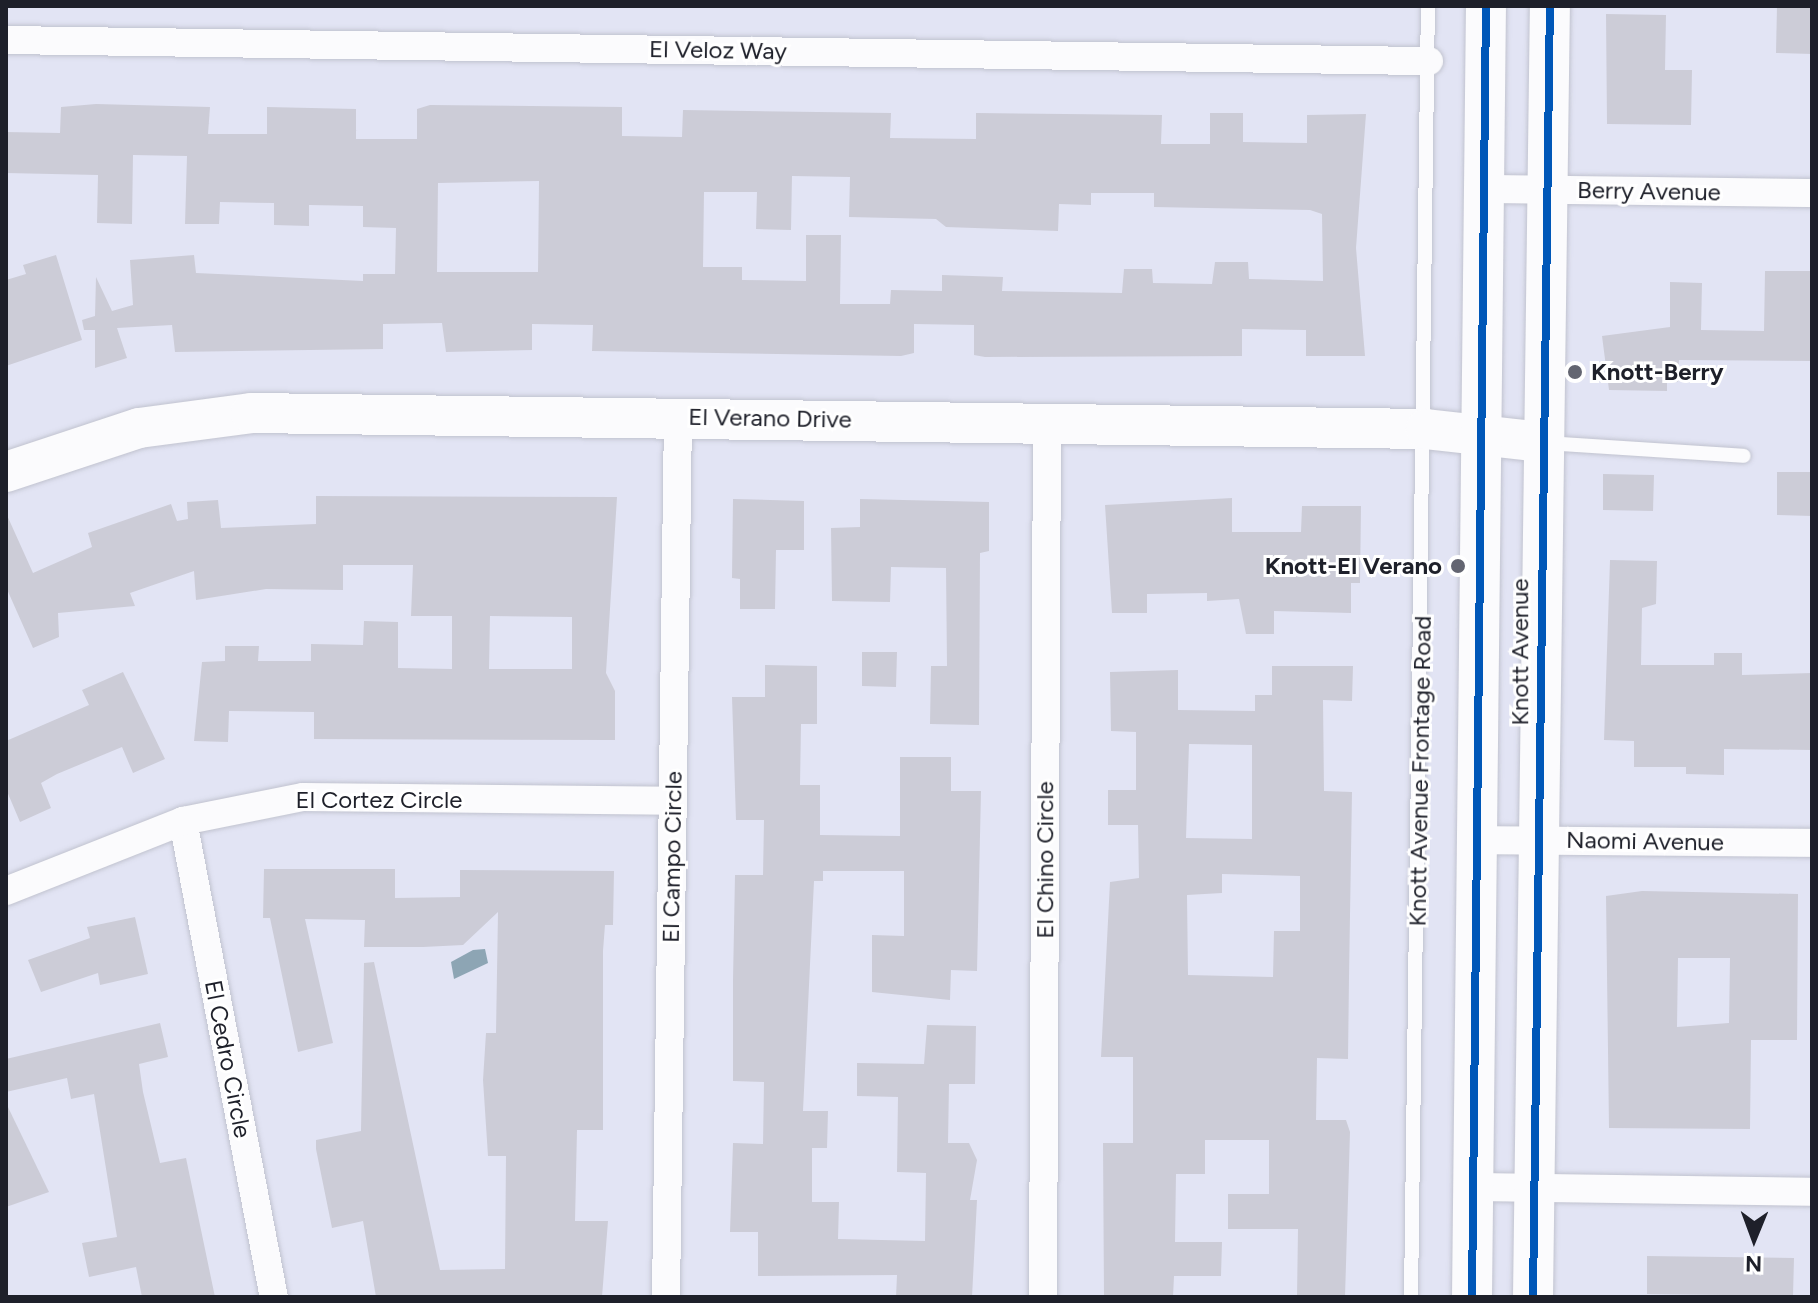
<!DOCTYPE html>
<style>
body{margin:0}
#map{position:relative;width:1818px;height:1303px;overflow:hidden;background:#e2e4f4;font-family:Figtree,sans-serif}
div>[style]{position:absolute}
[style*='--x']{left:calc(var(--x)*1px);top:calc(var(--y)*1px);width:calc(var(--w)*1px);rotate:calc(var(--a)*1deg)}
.water>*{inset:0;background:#8da5b4}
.building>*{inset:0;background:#ccccd7}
.roads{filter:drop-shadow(0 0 2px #c1c3cf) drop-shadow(0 0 2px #c1c3cf)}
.lane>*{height:14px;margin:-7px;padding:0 7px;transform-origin:7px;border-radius:7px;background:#fbfbfd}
.street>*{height:28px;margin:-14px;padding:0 14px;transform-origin:14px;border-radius:14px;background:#fbfbfd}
.secondary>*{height:40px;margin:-20px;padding:0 20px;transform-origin:20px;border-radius:20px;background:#fbfbfd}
.cycleway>*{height:8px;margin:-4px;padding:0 4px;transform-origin:4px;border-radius:4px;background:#0057b8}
.dots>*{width:22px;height:22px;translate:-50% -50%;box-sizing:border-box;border:4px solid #fff;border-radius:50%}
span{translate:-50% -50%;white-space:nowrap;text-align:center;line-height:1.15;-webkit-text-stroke:6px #fff;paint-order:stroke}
.street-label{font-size:24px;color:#1e202a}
.poi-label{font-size:24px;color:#1e202a;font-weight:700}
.left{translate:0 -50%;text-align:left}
.right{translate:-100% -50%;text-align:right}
.frame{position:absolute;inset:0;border:8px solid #1e202a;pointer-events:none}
.north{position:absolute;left:1714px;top:1199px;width:80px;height:80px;-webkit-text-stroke:6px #fff;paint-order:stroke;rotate:181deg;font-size:22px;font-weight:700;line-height:32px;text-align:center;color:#1e202a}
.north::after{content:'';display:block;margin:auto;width:28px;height:36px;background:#1e202a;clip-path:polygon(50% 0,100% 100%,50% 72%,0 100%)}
</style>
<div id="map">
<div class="water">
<div style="clip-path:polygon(473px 950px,485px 949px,488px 963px,454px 979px,451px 962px)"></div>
</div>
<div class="building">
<div style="clip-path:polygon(1777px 6px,1812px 6px,1812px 54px,1776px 53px)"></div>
<div style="clip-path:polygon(1606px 14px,1666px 15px,1665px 70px,1692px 70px,1691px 125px,1607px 124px)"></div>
<div style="clip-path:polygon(evenodd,96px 104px,210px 107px,208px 134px,267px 134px,267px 107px,356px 109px,356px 139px,417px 139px,417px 109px,430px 105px,622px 107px,622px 136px,682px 137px,683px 110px,891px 113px,890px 138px,976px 139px,976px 113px,1162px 115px,1161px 144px,1210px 144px,1210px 113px,1243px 113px,1243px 142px,1307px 143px,1307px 115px,1366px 114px,1356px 248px,1365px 356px,1306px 356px,1306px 330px,1242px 329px,1242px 356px,985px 357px,974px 355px,974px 325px,914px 324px,914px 353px,901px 356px,592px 351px,593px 325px,532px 324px,532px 350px,446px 352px,442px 323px,383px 324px,383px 349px,175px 352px,172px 325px,117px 328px,127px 358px,95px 368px,95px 330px,84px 330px,82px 320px,95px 316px,96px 277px,112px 311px,133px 305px,130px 260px,194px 255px,196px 273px,363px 281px,363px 274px,395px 274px,396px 228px,363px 227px,363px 206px,309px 205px,309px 226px,274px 225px,274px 203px,220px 202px,219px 224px,185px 224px,187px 156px,133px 155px,132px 224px,97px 223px,98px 175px,6px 173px,6px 132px,60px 133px,61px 107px,96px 104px,792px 176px,850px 177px,849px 217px,936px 219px,946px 227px,1058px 231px,1059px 204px,1091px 205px,1091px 193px,1154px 193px,1154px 207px,1310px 210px,1322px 214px,1323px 281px,1249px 279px,1248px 262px,1215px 262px,1212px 284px,1153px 283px,1152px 269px,1124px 269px,1122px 293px,1002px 291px,1003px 277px,942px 275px,942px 291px,891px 290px,890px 304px,840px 304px,841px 235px,806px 235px,806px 281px,742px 280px,742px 267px,703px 267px,704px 192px,757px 192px,756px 229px,791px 230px,792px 176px,96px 104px,539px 181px,538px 272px,437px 272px,438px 183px,539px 181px)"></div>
<div style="clip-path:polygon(56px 255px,82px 340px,6px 366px,6px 280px,26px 274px,23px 265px)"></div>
<div style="clip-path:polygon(1765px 271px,1810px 271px,1810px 361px,1679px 360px,1678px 382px,1667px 381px,1667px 391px,1609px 390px,1602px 336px,1670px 327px,1670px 282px,1702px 283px,1701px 330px,1764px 331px)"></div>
<div style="clip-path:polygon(1777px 472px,1812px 472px,1812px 516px,1777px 515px)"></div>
<div style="clip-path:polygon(1603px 474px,1654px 475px,1653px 511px,1603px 510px)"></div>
<div style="clip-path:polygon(evenodd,316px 496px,617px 497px,606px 673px,615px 691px,615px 740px,314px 739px,314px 712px,229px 711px,228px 742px,194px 741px,202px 662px,225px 661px,225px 646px,259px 646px,258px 661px,311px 661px,311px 644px,363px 645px,364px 621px,398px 622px,398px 668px,452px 669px,452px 616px,411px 616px,413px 565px,343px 565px,343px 590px,266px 589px,196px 600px,194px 571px,130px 593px,135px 606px,58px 613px,59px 637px,33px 648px,6px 587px,6px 513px,33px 573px,92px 547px,88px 533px,171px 504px,177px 521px,188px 519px,187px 502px,218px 500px,221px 528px,316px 524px,316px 496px,490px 616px,572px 617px,572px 669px,489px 669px,490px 616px)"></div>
<div style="clip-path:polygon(1232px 498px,1232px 532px,1301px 532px,1302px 506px,1361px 506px,1360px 583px,1351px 583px,1351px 613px,1274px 611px,1274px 634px,1246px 634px,1239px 599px,1207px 601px,1207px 593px,1147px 594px,1147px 613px,1112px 613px,1105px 505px)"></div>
<div style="clip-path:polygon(733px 499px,804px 501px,804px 550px,776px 550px,775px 609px,740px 609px,740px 579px,732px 578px)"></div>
<div style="clip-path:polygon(860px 499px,989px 502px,989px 551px,980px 553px,979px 725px,930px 724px,931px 666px,947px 666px,946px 568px,891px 567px,890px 602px,832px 601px,831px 528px,860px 527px)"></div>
<div style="clip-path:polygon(1610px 560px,1657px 561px,1656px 604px,1642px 608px,1641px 665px,1714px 665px,1714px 653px,1742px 653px,1742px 675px,1812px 673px,1812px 750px,1724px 749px,1724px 775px,1686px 774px,1686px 767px,1634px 767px,1634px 741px,1604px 740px)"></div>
<div style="clip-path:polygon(862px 652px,897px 652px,896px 687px,862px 686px)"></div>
<div style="clip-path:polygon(765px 665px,817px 666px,817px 724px,801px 724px,800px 785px,820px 785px,820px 835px,900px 836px,900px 757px,951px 757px,951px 791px,981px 791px,977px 971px,951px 970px,950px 1000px,872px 992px,872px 935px,904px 936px,904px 871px,823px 871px,823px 881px,814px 881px,803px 1111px,828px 1111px,827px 1148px,812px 1148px,812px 1202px,839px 1202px,838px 1239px,925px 1241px,926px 1173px,897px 1172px,898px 1097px,857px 1096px,857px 1063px,924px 1064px,927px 1025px,976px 1026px,975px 1084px,949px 1084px,948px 1143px,969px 1143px,977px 1160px,970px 1200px,977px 1200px,972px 1297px,896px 1297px,897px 1275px,758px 1276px,758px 1232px,730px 1232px,733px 1143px,763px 1144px,764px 1082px,733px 1081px,733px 980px,735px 875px,763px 875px,764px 820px,736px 820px,732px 697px,765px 697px)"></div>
<div style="clip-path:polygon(evenodd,1272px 666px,1353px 666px,1352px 701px,1323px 700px,1324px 791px,1352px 792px,1349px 977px,1348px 1059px,1317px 1058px,1316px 1120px,1346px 1120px,1350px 1132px,1345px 1297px,1297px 1297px,1298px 1229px,1228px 1229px,1228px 1194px,1269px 1194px,1269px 1140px,1205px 1140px,1205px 1174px,1176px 1174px,1175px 1242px,1222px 1242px,1221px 1276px,1174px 1276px,1173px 1297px,1104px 1297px,1103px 1143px,1133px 1143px,1133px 1057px,1101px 1057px,1110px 882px,1139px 878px,1138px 825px,1108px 825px,1108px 790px,1136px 790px,1136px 732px,1111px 731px,1110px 672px,1178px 670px,1178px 710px,1255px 711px,1255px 695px,1272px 695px,1272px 666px,1189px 744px,1252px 745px,1252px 839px,1186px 838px,1189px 744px,1272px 666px,1222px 874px,1300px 876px,1300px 931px,1274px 931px,1273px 977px,1188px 975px,1187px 895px,1222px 893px,1222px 874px)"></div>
<div style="clip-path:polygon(123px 672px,165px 759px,133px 773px,122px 747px,57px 774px,41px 783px,51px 808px,20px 822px,6px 789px,6px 741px,89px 705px,82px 690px)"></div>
<div style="clip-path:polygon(264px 869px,395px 869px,395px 898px,460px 897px,460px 870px,614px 871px,613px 925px,605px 925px,603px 951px,603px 1130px,577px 1130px,575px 1221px,608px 1221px,602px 1297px,376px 1297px,363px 1221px,332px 1228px,316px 1149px,316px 1140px,361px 1131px,364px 963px,374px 962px,440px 1270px,505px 1269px,506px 1156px,488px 1156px,483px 1080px,486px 1033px,496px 1033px,498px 912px,463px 945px,423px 947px,364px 947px,365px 920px,305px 919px,333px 1043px,298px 1052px,270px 918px,263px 918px)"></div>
<div style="clip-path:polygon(evenodd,1642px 891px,1798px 894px,1797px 1040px,1751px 1040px,1750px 1129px,1609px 1128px,1606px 896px,1642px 891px,1678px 958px,1730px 958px,1729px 1023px,1677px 1027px,1678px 958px)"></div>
<div style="clip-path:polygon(135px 917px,148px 974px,100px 985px,98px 973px,41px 992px,28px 960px,90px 938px,87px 927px)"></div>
<div style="clip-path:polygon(160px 1023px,168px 1057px,139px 1064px,143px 1092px,160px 1163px,186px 1158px,215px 1297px,142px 1297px,136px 1267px,89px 1277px,82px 1243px,117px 1237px,94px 1094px,71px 1099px,67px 1078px,6px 1092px,6px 1059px)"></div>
<div style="clip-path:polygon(6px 1103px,49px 1192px,6px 1207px)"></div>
<div style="clip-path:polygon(1647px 1256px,1794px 1258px,1793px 1296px,1647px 1294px)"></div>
</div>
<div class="roads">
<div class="lane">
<div style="--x:1545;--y:443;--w:199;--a:3.7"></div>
<div style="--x:1411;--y:1297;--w:1291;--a:-89.25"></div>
</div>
<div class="street">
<div style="--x:6;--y:40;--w:1423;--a:0.85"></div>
<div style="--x:1485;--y:189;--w:327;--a:0.7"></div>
<div style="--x:183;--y:821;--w:485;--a:79.2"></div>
<div style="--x:1477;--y:840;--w:335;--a:0.5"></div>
<div style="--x:6;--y:891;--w:190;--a:-21.6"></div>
<div style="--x:183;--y:821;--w:122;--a:-11.3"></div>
<div style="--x:303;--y:797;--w:369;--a:0.6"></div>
<div style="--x:1473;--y:1187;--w:339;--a:0.8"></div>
<div style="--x:666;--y:1297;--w:881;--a:-89.22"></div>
<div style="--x:1043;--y:1297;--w:873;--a:-89.74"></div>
</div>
<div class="secondary">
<div style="--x:6;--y:472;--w:140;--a:-18.3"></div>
<div style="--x:139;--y:428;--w:113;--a:-7.6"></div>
<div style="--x:251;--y:413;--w:1175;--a:0.78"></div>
<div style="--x:1426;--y:429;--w:116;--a:6.4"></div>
<div style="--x:1472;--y:1297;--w:1291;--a:-89.38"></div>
<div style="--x:1533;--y:1297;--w:1291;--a:-89.25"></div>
</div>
</div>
<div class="cycleway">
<div style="--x:1472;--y:1297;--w:1291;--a:-89.38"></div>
<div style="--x:1533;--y:1297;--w:1291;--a:-89.25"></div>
</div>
<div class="dots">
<div style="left:1575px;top:372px;background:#636571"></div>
<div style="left:1458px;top:566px;background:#636571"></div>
</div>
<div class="street-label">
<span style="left:718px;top:50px;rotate:1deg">El Veloz Way</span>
<span style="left:1649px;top:191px;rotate:1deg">Berry Avenue</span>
<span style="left:770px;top:418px;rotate:1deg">El Verano Drive</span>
<span style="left:1520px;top:652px;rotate:-90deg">Knott Avenue</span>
<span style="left:1420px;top:771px;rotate:-89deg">Knott Avenue Frontage Road</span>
<span style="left:379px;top:800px">El Cortez Circle</span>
<span style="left:1645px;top:841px;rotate:1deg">Naomi Avenue</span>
<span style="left:672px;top:857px;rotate:-89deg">El Campo Circle</span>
<span style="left:1045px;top:860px;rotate:-90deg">El Chino Circle</span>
<span style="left:228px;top:1059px;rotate:79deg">El Cedro Circle</span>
</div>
<div class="poi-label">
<span class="left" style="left:1591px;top:372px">Knott-Berry</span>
<span class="right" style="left:1442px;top:566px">Knott-El Verano</span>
</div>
<div class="frame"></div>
<div class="north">N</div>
</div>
